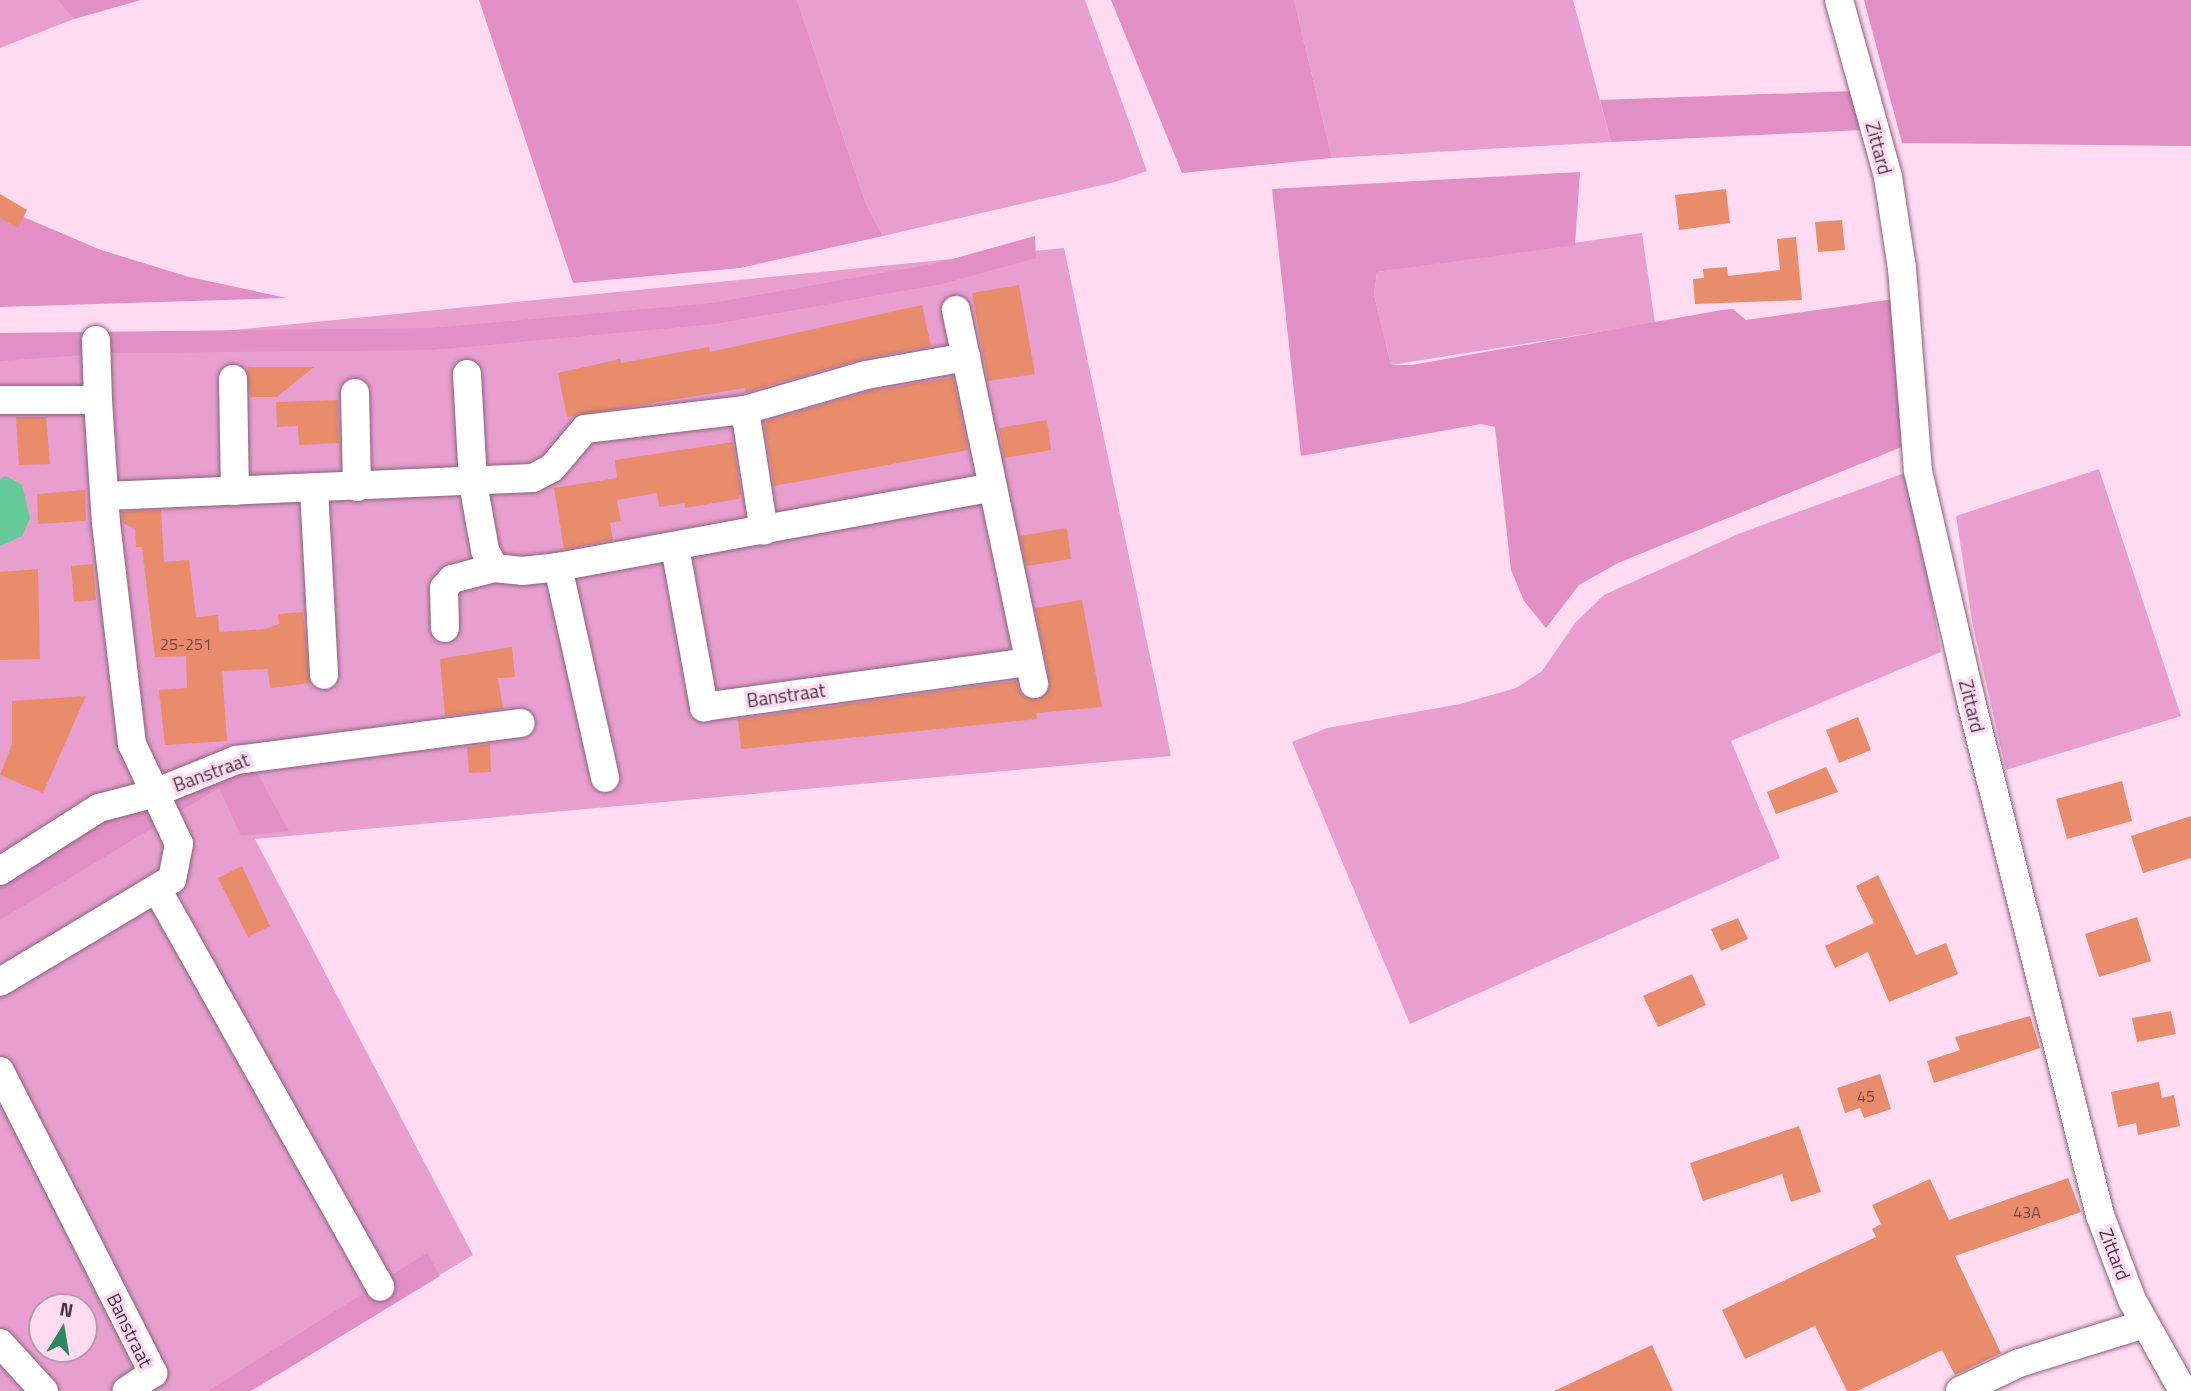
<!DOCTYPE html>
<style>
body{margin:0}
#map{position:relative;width:2191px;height:1391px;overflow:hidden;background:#ffdbf1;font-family:"Titillium Web",sans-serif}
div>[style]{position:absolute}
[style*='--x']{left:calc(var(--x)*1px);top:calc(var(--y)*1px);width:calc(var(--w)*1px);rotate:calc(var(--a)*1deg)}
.green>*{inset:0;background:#e89fcf}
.forest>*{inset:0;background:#e28fc6}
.water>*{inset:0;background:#64cb99}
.building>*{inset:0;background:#e88c6b}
.roads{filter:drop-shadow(0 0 2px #8a637c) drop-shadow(0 0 2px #8a637c)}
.minor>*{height:28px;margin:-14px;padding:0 14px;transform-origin:14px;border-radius:14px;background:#fff}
span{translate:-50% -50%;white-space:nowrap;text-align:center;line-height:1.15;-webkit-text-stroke:7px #ffdbf1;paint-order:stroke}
.number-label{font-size:16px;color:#6f4b4b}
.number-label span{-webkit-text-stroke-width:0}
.street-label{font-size:19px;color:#473540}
.north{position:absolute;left:28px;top:1293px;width:70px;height:70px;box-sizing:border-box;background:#ffdbf1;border:2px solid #b599aa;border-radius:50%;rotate:11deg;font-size:19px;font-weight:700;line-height:28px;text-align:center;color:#473540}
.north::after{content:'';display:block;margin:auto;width:24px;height:32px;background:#2b885f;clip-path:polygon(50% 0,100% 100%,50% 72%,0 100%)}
</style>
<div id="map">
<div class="green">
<div style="clip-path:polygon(0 0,64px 0,74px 19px,0 48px)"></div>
<div style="clip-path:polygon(797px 0,1085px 0,1147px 171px,1115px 182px,883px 236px,866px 204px)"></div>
<div style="clip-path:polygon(1294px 0,1573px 0,1611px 142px,1332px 158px)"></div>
<div style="clip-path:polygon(1642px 233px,1655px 323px,1391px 365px,1374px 295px,1377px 272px)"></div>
<div style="clip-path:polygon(evenodd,1064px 248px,1171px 756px,255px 839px,473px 1255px,246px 1391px,0 1391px,0 353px,1064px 248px,42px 1307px,84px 1307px,84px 1349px,42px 1349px,42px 1307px)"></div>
<div style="clip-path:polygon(2099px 469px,2181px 716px,2006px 770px,1973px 626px,1956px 516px)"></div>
<div style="clip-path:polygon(1910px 471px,1941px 652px,1731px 741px,1780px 858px,1410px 1024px,1292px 742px,1327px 728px,1460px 704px,1516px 688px,1542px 671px,1575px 623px,1604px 595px,1738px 534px)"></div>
</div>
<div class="forest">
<div style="clip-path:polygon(58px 0,141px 0,74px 19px)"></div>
<div style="clip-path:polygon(479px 0,797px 0,866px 204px,883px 236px,740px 268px,573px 283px)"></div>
<div style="clip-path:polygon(1111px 0,1294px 0,1332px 158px,1182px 173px)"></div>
<div style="clip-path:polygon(1864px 0,2191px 0,2191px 146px,1902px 143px)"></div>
<div style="clip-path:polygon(1854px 91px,1863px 130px,1611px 142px,1600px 100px)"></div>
<div style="clip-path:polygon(1580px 172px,1575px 245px,1377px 272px,1374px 295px,1391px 365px,1412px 365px,1722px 310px,1733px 309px,1746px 320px,1894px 299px,1904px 446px,1618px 563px,1579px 585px,1546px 628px,1524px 601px,1511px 570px,1495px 427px,1481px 424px,1301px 456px,1272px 189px)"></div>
<div style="clip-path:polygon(0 207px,101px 250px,189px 277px,287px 298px,0 307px)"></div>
<div style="clip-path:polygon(1035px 236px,1036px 258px,942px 284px,715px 324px,433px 350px,114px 353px,0 361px,0 333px,431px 328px,712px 303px,938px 263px)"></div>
<div style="clip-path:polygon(252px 764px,289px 831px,241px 836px,219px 788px,0 920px,0 880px,124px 809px)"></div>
<div style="clip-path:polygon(427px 1253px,440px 1276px,251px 1391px,208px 1391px)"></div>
</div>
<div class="water">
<div style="clip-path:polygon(6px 476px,22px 485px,30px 518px,22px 536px,0 546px,0 479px)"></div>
</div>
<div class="building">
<div style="clip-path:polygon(1726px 189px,1730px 223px,1679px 230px,1675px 195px)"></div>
<div style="clip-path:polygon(0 194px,27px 210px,18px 228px,0 218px)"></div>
<div style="clip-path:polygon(1842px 220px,1845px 250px,1818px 252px,1815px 222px)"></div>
<div style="clip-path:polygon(1796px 237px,1802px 300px,1695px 304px,1693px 279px,1704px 278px,1703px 269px,1727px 267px,1728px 276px,1780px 270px,1777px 239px)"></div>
<div style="clip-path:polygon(1019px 285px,1035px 374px,988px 381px,972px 293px)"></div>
<div style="clip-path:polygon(922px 305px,931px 346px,862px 359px,746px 392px,745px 388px,567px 417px,558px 373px,620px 359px,621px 363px,709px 347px,710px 352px)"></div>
<div style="clip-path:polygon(247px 367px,314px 367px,277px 397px,250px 397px)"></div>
<div style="clip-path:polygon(953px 377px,968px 450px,774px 486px,764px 422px,870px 391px)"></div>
<div style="clip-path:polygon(338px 400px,339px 443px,299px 445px,298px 426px,277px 427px,276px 402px)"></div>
<div style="clip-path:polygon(16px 417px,46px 417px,50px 464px,19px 465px)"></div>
<div style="clip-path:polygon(1047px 420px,1051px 450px,1004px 458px,999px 428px)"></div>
<div style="clip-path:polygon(733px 442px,741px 493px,738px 499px,685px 508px,685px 503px,659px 507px,657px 493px,617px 500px,621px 521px,610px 523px,613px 540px,564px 549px,554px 488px,617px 478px,615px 460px)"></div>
<div style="clip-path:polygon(85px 490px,86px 521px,38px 524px,37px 494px)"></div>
<div style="clip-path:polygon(161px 510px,164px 562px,189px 560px,196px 617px,218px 615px,219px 632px,265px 629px,279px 624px,278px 614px,303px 612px,310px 683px,270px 688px,268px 669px,222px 671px,227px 741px,165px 745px,159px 690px,187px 688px,186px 656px,155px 657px,142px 547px,136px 547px,135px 529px,123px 523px,122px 512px)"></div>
<div style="clip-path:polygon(1067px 528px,1071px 559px,1026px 566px,1020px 536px)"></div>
<div style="clip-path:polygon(93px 564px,96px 600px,74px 602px,71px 566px)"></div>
<div style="clip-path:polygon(38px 569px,40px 659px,0 660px,0 572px)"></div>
<div style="clip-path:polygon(1082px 600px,1102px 707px,1036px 713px,1037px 719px,741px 749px,738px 719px,1016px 681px,1022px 696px,1038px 700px,1049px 690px,1050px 681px,1035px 608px)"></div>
<div style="clip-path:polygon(512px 647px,515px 677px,498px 678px,503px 709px,445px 716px,440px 659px)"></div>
<div style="clip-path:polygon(86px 696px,43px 793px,0 775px,12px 744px,12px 701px)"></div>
<div style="clip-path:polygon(1858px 717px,1871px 750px,1839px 763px,1826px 730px)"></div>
<div style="clip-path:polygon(490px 744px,491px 772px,469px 773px,467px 747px)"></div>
<div style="clip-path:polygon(1826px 767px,1838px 792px,1776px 814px,1767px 792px)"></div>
<div style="clip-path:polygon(2122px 781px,2132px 821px,2067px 839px,2056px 799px)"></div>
<div style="clip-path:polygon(2191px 816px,2191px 858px,2143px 873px,2131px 836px)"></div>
<div style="clip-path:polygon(242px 866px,270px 926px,248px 937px,218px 878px)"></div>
<div style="clip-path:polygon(1878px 875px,1916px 955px,1946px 943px,1958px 974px,1889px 1002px,1868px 952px,1835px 968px,1825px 946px,1874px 923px,1856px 886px)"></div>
<div style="clip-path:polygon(2137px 917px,2151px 961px,2099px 977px,2085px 934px)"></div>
<div style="clip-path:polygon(1738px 918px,1748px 939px,1721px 951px,1711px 929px)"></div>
<div style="clip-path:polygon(1692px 974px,1706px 1005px,1658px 1027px,1643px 996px)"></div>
<div style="clip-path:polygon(2171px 1011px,2176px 1034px,2137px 1042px,2132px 1018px)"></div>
<div style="clip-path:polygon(2030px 1016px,2040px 1048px,1934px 1083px,1927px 1061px,1960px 1050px,1955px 1037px)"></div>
<div style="clip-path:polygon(1880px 1074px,1891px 1109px,1864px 1118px,1860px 1108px,1845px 1113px,1837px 1088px)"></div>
<div style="clip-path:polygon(2159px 1082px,2162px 1098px,2174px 1095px,2180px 1126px,2138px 1135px,2136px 1123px,2118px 1127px,2111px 1092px)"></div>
<div style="clip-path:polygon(1799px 1126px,1821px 1192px,1791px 1202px,1782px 1174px,1703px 1201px,1690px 1163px)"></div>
<div style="clip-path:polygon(2068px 1178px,2081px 1212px,1955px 1256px,2001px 1353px,1955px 1375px,1942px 1350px,1857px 1391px,1847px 1391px,1815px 1326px,1745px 1359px,1722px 1310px,1876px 1237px,1872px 1229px,1881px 1224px,1872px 1205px,1930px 1179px,1949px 1220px)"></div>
<div style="clip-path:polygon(1652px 1345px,1673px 1391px,1554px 1391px)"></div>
</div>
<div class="roads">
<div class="minor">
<div style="--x:1839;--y:0;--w:184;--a:74.5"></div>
<div style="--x:1888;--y:177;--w:92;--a:81.3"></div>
<div style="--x:1902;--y:268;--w:204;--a:85.5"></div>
<div style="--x:1918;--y:471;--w:240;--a:77"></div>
<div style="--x:1972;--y:705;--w:526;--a:75.91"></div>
<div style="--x:2100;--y:1215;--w:91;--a:69.4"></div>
<div style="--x:2132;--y:1300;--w:104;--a:60.7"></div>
<div style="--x:956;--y:310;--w:382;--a:78.2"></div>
<div style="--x:96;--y:340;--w:60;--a:88.1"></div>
<div style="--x:467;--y:374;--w:109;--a:86.8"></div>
<div style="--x:473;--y:483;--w:68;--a:79.8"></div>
<div style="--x:485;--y:550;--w:20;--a:63"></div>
<div style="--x:494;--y:568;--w:28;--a:6"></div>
<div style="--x:522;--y:571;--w:36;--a:-6"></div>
<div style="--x:558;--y:567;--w:441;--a:-10.4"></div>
<div style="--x:233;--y:379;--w:112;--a:89"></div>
<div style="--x:355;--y:393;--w:94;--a:88.8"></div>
<div style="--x:0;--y:400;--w:98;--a:0"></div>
<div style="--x:98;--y:400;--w:123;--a:86.3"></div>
<div style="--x:106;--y:523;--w:223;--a:83.3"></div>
<div style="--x:132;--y:744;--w:110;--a:64.8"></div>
<div style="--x:179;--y:844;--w:36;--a:101"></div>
<div style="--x:172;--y:879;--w:200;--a:149.1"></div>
<div style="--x:745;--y:410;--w:122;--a:81.1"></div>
<div style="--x:314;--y:489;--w:186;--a:86.9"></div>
<div style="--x:105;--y:496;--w:428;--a:-2.4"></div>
<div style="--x:533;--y:478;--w:21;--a:-28"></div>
<div style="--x:552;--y:468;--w:51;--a:-49.8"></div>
<div style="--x:585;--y:429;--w:161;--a:-6.8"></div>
<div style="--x:745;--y:410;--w:126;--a:-16.1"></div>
<div style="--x:866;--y:375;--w:102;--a:-10.2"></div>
<div style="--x:675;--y:547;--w:163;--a:79.7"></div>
<div style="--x:704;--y:707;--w:328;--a:-7.9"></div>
<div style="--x:558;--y:567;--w:216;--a:77.4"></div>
<div style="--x:445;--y:628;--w:40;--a:-91.4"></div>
<div style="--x:444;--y:588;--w:12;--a:-48"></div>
<div style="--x:452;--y:579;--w:43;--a:-14.7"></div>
<div style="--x:0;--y:871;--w:117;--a:-32.5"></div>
<div style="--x:99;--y:808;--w:55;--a:-14.8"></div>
<div style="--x:152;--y:794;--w:91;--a:-22"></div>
<div style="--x:236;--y:760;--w:287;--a:-7.4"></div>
<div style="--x:157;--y:889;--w:456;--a:60.7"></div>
<div style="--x:0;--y:1071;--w:339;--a:63.1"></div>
<div style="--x:153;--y:1373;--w:32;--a:146"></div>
<div style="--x:0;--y:1343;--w:65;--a:47.5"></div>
<div style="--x:1960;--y:1391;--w:65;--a:-25.4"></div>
<div style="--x:2019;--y:1363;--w:132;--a:-17.2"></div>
</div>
</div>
<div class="number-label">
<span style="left:186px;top:644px">25-251</span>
<span style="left:1866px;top:1096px">45</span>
<span style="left:2027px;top:1212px">43A</span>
</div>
<div class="street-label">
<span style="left:1879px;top:148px;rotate:75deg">Zittard</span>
<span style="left:786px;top:695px;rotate:-8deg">Banstraat</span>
<span style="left:1972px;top:706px;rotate:76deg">Zittard</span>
<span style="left:211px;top:772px;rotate:-20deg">Banstraat</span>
<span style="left:2115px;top:1254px;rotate:69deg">Zittard</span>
<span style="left:130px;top:1330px;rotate:64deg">Banstraat</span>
</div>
<div class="north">N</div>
</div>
